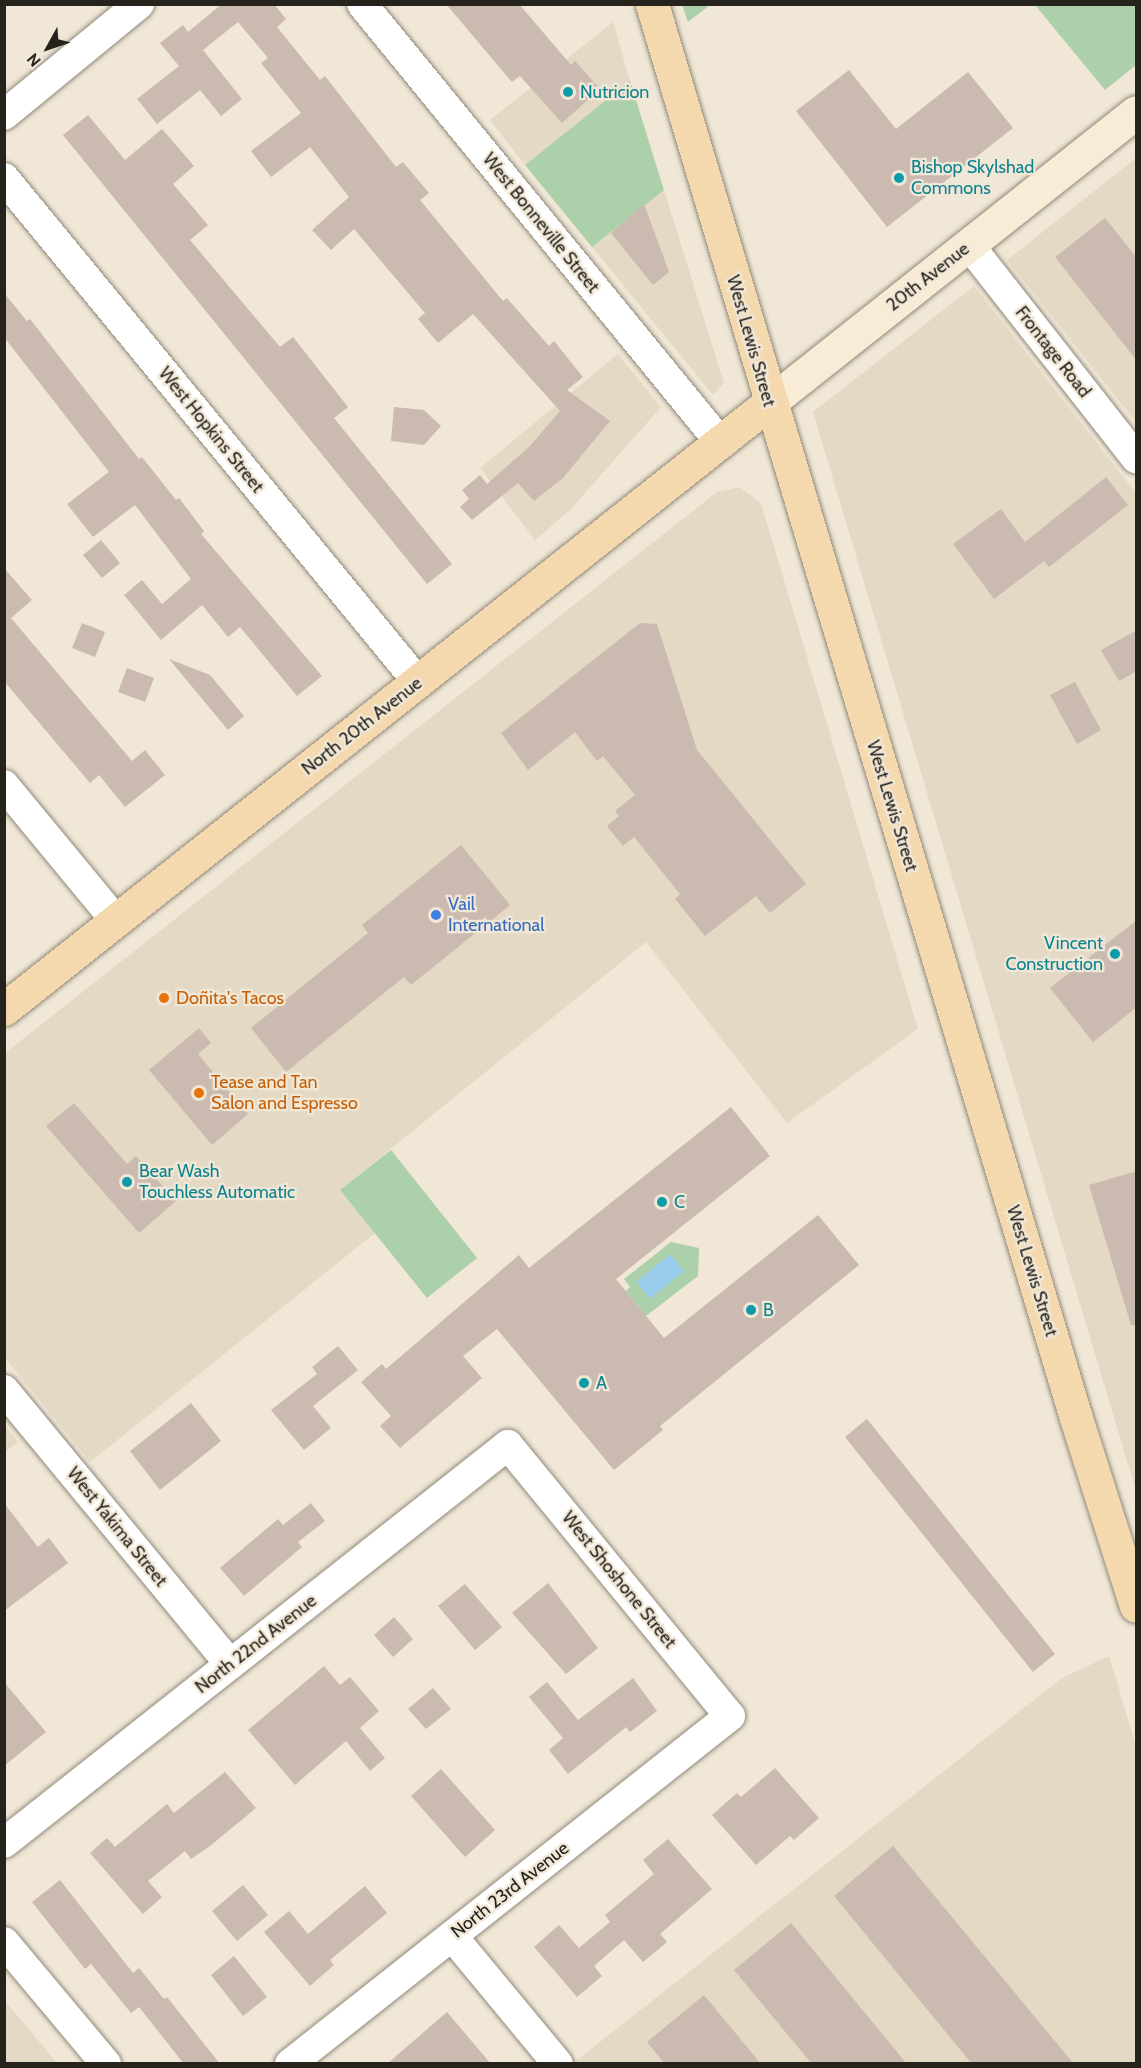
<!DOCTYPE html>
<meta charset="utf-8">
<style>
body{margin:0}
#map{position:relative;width:1141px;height:2068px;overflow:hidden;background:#f0e7d7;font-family:Cabin,sans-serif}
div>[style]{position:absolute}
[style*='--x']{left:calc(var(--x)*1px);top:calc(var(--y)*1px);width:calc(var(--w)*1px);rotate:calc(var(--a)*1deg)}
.commercial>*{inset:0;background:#e3d9c5}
.green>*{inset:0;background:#acd0a9}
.water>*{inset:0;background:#9acdec}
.building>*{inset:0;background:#cabaaf}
.roads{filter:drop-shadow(0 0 2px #91897a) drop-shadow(0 0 2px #91897a)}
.street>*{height:30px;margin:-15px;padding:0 15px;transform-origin:15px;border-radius:15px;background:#fff}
.secondary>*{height:33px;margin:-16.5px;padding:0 16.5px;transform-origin:16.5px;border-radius:16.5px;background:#f9ecd7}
.primary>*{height:33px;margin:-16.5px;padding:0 16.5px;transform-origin:16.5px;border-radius:16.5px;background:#f4d9af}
.dots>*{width:16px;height:16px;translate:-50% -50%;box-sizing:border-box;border:3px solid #f0e7d7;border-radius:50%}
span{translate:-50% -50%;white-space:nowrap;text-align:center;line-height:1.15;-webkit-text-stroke:4.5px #f0e7d7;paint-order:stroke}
.culture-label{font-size:18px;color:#0d838f}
.left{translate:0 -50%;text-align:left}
.right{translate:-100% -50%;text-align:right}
.street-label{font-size:18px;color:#26221c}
.shop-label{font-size:18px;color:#366cbe}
.food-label{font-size:18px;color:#c56008}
.frame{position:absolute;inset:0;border:6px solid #26221c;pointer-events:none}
.north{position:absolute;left:18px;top:18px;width:60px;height:60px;-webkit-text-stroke:4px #f0e7d7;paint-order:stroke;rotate:230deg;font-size:16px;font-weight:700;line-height:24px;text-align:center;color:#26221c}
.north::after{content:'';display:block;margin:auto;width:21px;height:27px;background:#26221c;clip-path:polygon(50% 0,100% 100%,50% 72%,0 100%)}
</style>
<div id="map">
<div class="commercial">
<div style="clip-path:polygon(613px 22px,630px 81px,525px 165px,490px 120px)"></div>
<div style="clip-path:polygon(1136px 158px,1136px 422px,1007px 260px)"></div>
<div style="clip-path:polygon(664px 190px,724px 383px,713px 395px,592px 247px)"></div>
<div style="clip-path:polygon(974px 286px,1136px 493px,1136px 1491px,813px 412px)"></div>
<div style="clip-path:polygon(618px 354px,661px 407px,570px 510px,535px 540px,480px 468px)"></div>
<div style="clip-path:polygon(739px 487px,761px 503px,918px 1029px,787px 1123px,646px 942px,340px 1190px,375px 1233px,90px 1462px,5px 1358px,5px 1053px,717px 492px)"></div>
<div style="clip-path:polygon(5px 1426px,18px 1442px,5px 1452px,4px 1452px)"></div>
<div style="clip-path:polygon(1109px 1656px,1136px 1746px,1136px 2063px,572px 2064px,1062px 1678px)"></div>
<div style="clip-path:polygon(4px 2001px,5px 2001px,57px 2063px,5px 2063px)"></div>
</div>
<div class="green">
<div style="clip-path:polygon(682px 5px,682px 4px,710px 5px,688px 22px)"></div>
<div style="clip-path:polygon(1035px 5px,1136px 5px,1136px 65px,1105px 90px)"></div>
<div style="clip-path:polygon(630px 81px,664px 190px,592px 247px,525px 165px)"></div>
<div style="clip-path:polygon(391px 1150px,477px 1258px,427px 1298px,340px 1190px)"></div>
<div style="clip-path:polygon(671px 1242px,699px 1248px,698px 1276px,646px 1316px,626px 1291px,630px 1287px,624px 1279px)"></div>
</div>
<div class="water">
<div style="clip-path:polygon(670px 1254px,684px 1271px,650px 1299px,636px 1282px)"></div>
</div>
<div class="building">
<div style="clip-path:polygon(222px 4px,274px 4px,286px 19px,277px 27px,320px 80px,325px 76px,396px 167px,403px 162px,429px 193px,420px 200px,503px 301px,507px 298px,549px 346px,554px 341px,583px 377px,567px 390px,610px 421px,563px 478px,534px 501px,518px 483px,472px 520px,460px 507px,469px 499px,462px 490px,480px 475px,487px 484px,530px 446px,560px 411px,473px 314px,438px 343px,418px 319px,425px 313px,354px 229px,331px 250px,312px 230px,349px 197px,310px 147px,271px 177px,251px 151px,301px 113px,261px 63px,268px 58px,238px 22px,203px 50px,242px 99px,221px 116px,200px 90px,157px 124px,137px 99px,179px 66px,160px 43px,183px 25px,188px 32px)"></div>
<div style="clip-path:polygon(446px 4px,519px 4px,571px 65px,575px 61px,600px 89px,562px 123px,520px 76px,512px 82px)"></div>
<div style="clip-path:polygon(849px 70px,896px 129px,968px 72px,1013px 128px,887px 227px,796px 111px)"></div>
<div style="clip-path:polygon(88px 115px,125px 160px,162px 129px,194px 166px,173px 184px,208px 225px,190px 240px,280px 347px,293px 337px,348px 407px,334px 418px,452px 564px,427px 584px,63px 135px)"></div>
<div style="clip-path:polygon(644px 204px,669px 272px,653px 285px,611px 233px)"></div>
<div style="clip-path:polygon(1105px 218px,1137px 258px,1137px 361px,1055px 257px)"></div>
<div style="clip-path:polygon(4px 293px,27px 321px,30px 319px,139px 459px,142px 457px,176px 500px,179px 498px,204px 531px,201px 534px,322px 676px,297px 696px,240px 627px,228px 637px,202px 605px,161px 640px,124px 595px,142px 580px,162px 604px,191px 579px,135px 505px,93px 537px,67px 504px,109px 472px,4px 337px)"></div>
<div style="clip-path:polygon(394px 407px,424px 410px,441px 426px,424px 445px,391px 441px)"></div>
<div style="clip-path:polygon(1106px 477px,1128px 505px,1049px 567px,1044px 561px,994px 599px,953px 544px,1001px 509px,1025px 542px)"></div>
<div style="clip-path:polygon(101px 540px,120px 563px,102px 578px,83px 555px)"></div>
<div style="clip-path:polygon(4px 568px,32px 600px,11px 618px,132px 761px,145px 750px,165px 775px,125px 807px,99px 775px,90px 783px,4px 681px)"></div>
<div style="clip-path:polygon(82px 623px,105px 632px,95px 657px,72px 648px)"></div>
<div style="clip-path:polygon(640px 623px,657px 624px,697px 750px,806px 884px,770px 913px,756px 896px,705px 936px,675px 899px,680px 894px,634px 837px,623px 846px,607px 826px,619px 816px,615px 811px,635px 795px,603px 756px,597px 761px,575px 732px,528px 770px,501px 733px)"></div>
<div style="clip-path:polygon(1137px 630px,1137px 671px,1119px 681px,1101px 650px)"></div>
<div style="clip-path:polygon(169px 659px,210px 675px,244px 716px,228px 730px)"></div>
<div style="clip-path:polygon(127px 668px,154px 678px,145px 702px,118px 692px)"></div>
<div style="clip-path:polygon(1075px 682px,1101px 730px,1077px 744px,1050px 695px)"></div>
<div style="clip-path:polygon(461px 845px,510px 905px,411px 985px,404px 977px,286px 1072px,251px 1028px,368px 933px,362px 925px)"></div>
<div style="clip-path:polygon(1137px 920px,1137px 1007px,1093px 1042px,1050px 988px)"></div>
<div style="clip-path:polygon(199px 1028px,211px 1043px,198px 1054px,248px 1114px,212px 1145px,149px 1070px)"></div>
<div style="clip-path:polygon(74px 1103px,127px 1164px,136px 1156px,176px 1201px,139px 1233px,46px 1126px)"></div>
<div style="clip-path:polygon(731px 1107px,770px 1156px,616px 1279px,664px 1338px,818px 1215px,859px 1265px,660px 1426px,663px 1430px,614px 1470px,497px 1329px,463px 1356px,482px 1378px,400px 1448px,380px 1426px,391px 1416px,361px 1382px,382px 1364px,386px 1369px,519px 1255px,529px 1268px)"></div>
<div style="clip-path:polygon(1137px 1171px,1137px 1325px,1131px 1325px,1089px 1185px)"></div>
<div style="clip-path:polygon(338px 1346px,358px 1370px,313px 1406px,331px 1428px,304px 1450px,271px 1410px,317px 1374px,312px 1367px)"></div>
<div style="clip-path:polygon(191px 1403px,221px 1441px,160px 1490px,130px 1451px)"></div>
<div style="clip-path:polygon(867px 1419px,1055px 1654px,1033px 1672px,845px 1437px)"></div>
<div style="clip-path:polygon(4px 1503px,38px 1547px,49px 1538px,68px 1563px,4px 1611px)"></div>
<div style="clip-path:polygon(311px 1503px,325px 1521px,298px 1542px,302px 1547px,244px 1596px,220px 1568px,278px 1519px,283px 1525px)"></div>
<div style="clip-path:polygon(548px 1583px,598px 1648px,566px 1674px,512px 1613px)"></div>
<div style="clip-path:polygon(465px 1584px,502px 1627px,475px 1650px,438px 1606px)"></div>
<div style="clip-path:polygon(394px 1617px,413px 1639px,393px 1657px,374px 1635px)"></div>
<div style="clip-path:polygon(324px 1666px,340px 1685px,350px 1677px,379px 1711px,360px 1728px,385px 1758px,370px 1771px,346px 1741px,295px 1785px,248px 1730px)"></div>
<div style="clip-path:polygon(633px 1678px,657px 1711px,630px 1732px,626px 1727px,568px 1774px,549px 1750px,563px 1738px,529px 1697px,547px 1682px,578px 1720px)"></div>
<div style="clip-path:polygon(4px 1682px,46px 1732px,4px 1766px)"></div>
<div style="clip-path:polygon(433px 1688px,451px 1709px,426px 1729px,408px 1709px)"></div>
<div style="clip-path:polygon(775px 1768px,819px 1818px,794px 1840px,790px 1836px,756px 1865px,712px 1815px,737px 1793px,741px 1797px)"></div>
<div style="clip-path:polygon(441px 1769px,495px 1830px,465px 1857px,411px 1796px)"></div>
<div style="clip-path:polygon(225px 1772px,256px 1808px,210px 1846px,191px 1859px,185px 1851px,148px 1881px,162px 1897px,143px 1914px,90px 1853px,107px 1838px,115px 1847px,167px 1804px,174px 1813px)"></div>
<div style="clip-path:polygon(668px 1839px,712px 1889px,660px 1934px,667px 1942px,643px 1962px,624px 1940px,594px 1966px,602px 1976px,577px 1997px,534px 1947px,559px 1925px,579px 1948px,610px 1922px,605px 1915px,654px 1874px,643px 1860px)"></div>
<div style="clip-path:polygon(893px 1846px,1074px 2064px,972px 2064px,834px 1896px)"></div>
<div style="clip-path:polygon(60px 1880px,133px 1973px,139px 1968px,164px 1999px,167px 1997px,220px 2064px,184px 2064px,139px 2007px,131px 2013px,91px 1964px,85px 1969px,32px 1902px)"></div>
<div style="clip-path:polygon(243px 1885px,268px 1915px,237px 1941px,212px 1911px)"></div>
<div style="clip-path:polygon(365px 1886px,387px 1913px,330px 1960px,334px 1965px,310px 1986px,264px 1932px,289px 1911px,308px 1934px)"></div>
<div style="clip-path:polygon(791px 1923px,907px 2064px,812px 2064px,734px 1970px)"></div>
<div style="clip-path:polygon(234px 1956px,267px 1997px,243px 2016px,211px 1975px)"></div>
<div style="clip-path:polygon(704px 1995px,761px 2064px,665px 2064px,647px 2042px)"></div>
<div style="clip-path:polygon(447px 2012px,491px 2064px,387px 2064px)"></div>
</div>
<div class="roads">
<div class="street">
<div style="--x:362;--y:4;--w:566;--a:50.74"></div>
<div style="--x:4;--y:115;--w:175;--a:-39.4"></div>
<div style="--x:4;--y:178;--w:652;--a:50.6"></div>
<div style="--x:969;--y:245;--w:271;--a:51.9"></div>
<div style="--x:4;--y:785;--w:176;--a:50.5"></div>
<div style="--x:4;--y:1390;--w:355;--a:50.5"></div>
<div style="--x:4;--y:1843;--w:642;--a:-38.3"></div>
<div style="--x:508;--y:1445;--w:350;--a:50.7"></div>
<div style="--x:730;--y:1716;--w:561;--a:141.66"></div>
<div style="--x:452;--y:1936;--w:166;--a:50.4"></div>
<div style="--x:4;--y:1942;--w:159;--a:50.1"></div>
</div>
<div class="secondary">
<div style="--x:769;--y:403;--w:468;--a:-38.4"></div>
</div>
<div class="primary">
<div style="--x:652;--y:4;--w:1476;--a:73.31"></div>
<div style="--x:1076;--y:1418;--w:197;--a:72.3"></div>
<div style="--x:4;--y:1009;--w:976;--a:-38.38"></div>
</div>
</div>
<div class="dots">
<div style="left:568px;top:92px;background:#0f9aa8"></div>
<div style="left:899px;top:178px;background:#0f9aa8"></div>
<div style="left:436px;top:915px;background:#3f7fe0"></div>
<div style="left:1115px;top:954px;background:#0f9aa8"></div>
<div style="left:164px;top:998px;background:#e8710a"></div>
<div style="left:199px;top:1093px;background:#e8710a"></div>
<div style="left:127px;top:1182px;background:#0f9aa8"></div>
<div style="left:662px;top:1202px;background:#0f9aa8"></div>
<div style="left:751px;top:1310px;background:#0f9aa8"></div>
<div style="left:584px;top:1383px;background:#0f9aa8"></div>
</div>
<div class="culture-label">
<span class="left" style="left:580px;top:92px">Nutricion</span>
<span class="left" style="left:911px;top:178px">Bishop Skylshad<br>Commons</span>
<span class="right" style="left:1103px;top:954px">Vincent<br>Construction</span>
<span class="left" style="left:139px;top:1182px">Bear Wash<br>Touchless Automatic</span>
<span class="left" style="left:674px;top:1202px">C</span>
<span class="left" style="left:763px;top:1310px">B</span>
<span class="left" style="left:596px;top:1383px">A</span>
</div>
<div class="street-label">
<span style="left:541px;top:223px;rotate:51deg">West Bonneville Street</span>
<span style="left:928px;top:277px;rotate:-38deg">20th Avenue</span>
<span style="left:751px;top:341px;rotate:74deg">West Lewis Street</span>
<span style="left:1053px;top:352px;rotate:52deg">Frontage Road</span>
<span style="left:211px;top:430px;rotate:51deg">West Hopkins Street</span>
<span style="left:362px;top:726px;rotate:-38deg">North 20th Avenue</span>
<span style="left:892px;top:806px;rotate:73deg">West Lewis Street</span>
<span style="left:1032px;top:1271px;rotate:73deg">West Lewis Street</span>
<span style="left:117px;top:1527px;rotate:51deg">West Yakima Street</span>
<span style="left:619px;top:1580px;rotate:51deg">West Shoshone Street</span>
<span style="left:256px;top:1644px;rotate:-38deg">North 22nd Avenue</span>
<span style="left:510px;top:1890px;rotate:-38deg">North 23rd Avenue</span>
</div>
<div class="shop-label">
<span class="left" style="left:448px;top:915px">Vail<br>International</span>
</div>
<div class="food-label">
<span class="left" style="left:176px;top:998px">Doñita's Tacos</span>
<span class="left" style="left:211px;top:1093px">Tease and Tan<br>Salon and Espresso</span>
</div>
<div class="frame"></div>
<div class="north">N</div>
</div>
